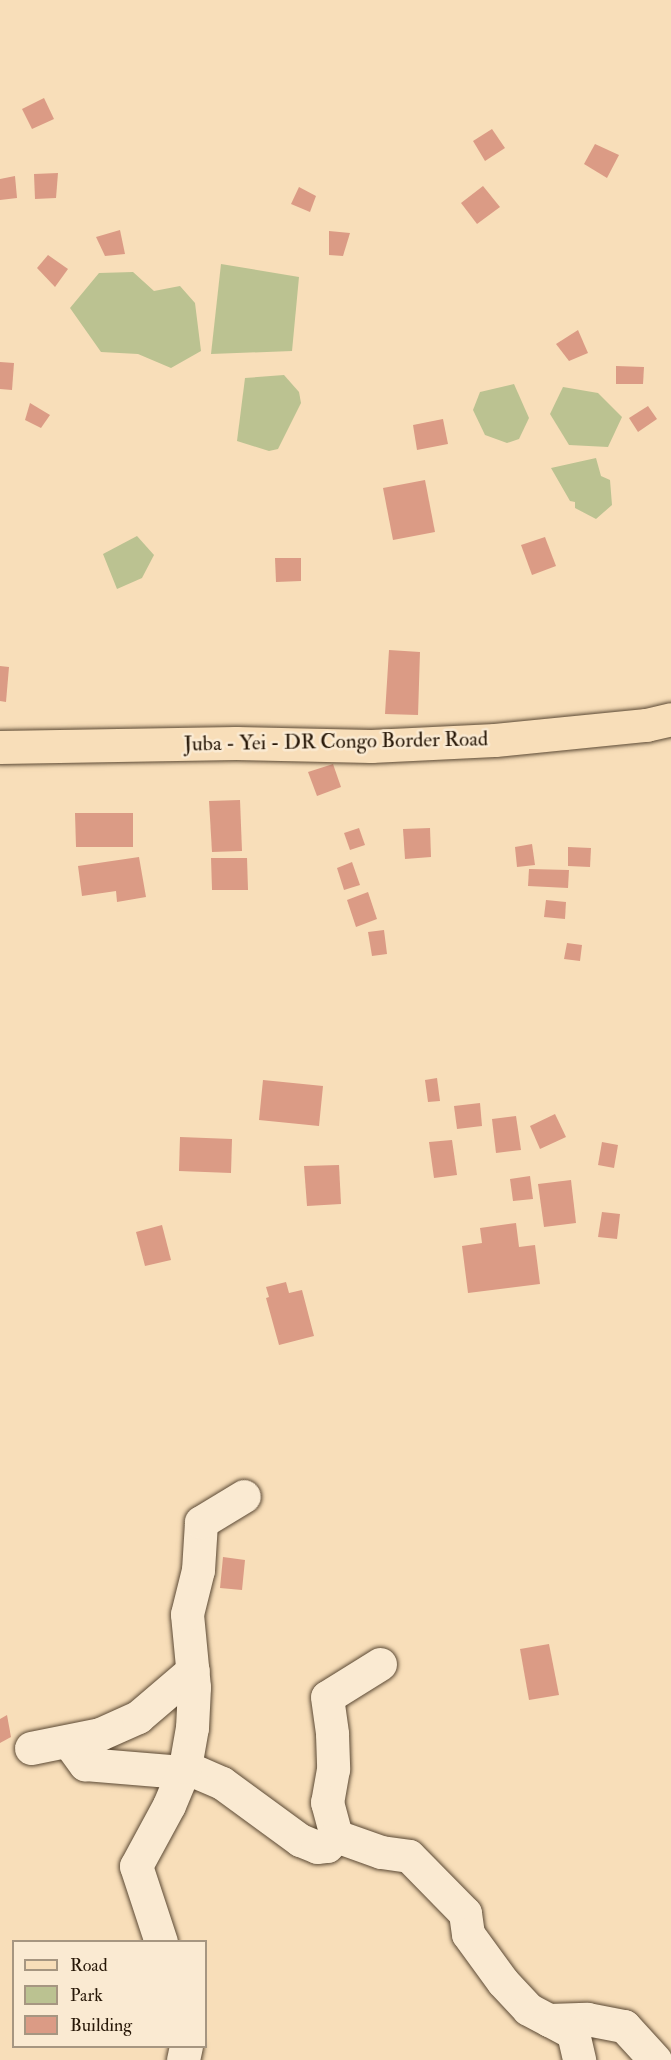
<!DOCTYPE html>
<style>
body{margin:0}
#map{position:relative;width:671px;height:2060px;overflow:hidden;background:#f8deb9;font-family:"IM FELL Double Pica",serif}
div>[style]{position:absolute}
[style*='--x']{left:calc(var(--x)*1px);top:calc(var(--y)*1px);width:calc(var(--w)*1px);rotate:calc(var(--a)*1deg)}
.green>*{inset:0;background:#bbc291}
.building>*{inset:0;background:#db9b85}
.roads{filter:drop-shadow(0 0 2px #5b4934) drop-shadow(0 0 2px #5b4934)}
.minor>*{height:33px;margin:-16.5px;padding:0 16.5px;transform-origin:16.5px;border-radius:16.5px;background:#faead2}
.major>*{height:33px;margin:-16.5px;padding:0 16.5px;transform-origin:16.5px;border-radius:16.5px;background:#f8deb9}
span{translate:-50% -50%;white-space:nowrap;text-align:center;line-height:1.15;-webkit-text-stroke:5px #faead2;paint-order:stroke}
.street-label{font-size:21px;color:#271707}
.legend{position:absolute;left:12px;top:1940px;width:195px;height:108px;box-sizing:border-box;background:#faead2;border:2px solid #a69681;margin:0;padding:8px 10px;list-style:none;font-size:18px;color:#271707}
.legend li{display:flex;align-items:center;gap:12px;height:30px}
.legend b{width:30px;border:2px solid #a69681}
</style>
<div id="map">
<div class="green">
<div style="clip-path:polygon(221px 264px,299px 277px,292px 351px,211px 354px)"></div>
<div style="clip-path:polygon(133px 272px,154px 291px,180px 286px,195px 303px,201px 351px,171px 368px,138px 354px,101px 352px,70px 308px,99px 273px)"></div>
<div style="clip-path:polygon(284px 375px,299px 392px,301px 403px,278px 449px,269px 451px,237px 441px,245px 378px)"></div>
<div style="clip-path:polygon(514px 384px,529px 418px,519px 439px,507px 443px,485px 435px,473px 410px,480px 392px)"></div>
<div style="clip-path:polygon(563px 387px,598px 393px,622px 417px,608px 447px,569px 445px,550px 414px)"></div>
<div style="clip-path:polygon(596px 458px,601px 476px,610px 480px,612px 505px,596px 519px,575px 508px,575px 502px,570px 501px,551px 468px)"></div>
<div style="clip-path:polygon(137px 536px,154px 555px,142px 578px,117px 589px,103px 554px)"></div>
</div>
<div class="building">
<div style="clip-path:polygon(44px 98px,54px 119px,32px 129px,22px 109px)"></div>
<div style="clip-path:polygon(492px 129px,505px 148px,485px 161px,473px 141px)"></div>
<div style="clip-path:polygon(595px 144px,619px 155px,607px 178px,584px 164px)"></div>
<div style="clip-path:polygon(58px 173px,56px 198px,35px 199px,34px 174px)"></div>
<div style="clip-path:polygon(15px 176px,17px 198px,0 200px,0 179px)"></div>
<div style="clip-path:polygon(483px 186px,500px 207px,477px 224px,461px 203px)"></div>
<div style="clip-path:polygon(299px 187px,316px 196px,310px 212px,291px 204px)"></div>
<div style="clip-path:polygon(120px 230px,125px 254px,105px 256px,96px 237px)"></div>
<div style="clip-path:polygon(329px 231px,350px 233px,343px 256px,329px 255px)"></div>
<div style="clip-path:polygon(48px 255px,68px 269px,55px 287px,37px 268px)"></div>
<div style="clip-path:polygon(578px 330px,588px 353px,569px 361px,556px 344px)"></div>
<div style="clip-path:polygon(0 362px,14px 363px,12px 390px,0 389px)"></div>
<div style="clip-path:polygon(616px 366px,644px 367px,643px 384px,616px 384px)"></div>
<div style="clip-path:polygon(30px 403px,50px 415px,41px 428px,25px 420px)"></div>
<div style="clip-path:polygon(648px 406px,657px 419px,638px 432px,629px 418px)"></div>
<div style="clip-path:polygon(443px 419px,448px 444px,417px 450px,413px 425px)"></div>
<div style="clip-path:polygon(425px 480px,435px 532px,393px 540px,383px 488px)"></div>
<div style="clip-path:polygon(545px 537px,556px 566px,532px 575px,521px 545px)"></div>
<div style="clip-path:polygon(275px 558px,301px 558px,301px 581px,276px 582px)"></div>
<div style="clip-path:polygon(389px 650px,420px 652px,418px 715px,385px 714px)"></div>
<div style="clip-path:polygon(0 666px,9px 667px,6px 702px,0 701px)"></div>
<div style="clip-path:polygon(333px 764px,341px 787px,317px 796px,308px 772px)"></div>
<div style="clip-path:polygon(240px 800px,242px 851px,212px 852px,209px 801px)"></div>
<div style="clip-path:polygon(75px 813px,133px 813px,133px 847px,76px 847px)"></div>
<div style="clip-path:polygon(359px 828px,365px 845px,350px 850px,344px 833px)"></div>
<div style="clip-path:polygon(430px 828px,431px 857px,405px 859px,403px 829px)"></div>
<div style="clip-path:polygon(532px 844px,535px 865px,517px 867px,515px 847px)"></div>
<div style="clip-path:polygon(568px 847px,591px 848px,590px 867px,568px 866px)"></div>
<div style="clip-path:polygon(139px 857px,146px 897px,117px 902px,116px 891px,82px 896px,78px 866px)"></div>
<div style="clip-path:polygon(211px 858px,247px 858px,248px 890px,212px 890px)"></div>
<div style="clip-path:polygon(352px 862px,360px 885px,344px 890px,337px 868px)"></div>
<div style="clip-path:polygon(529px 869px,569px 870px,568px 888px,528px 886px)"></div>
<div style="clip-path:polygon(368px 892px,377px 919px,356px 927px,347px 900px)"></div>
<div style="clip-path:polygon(546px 900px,566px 902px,565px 919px,544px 917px)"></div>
<div style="clip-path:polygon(384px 930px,387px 954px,372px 956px,368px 932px)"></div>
<div style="clip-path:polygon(567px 943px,582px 945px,580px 961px,564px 959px)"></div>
<div style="clip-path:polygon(437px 1078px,440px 1101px,428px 1102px,425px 1080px)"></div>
<div style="clip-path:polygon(263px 1080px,323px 1086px,319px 1126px,259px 1120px)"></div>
<div style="clip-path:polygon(480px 1103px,482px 1126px,457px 1129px,454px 1106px)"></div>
<div style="clip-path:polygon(555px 1114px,566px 1137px,540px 1149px,530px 1126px)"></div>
<div style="clip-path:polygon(516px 1116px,521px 1150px,496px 1153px,492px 1119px)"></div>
<div style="clip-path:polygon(180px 1137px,232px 1139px,231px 1173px,179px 1171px)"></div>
<div style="clip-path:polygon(452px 1140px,457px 1175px,434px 1178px,429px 1142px)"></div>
<div style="clip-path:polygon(602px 1142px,618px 1145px,614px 1168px,598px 1165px)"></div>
<div style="clip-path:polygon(339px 1165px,341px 1204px,307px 1206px,304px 1166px)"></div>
<div style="clip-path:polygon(530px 1176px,533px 1199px,513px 1201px,510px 1179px)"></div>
<div style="clip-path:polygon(571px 1180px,576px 1223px,544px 1227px,538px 1184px)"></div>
<div style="clip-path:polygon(602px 1212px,620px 1214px,617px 1239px,598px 1237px)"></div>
<div style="clip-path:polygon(516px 1223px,519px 1247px,535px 1245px,540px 1284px,468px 1293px,462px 1246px,482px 1243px,480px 1228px)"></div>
<div style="clip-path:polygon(162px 1225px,171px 1260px,145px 1266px,136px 1232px)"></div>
<div style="clip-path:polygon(286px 1282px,289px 1293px,302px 1290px,314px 1336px,279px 1345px,266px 1298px,269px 1297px,266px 1287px)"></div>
<div style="clip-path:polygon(223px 1557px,245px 1560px,242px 1590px,220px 1588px)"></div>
<div style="clip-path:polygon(549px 1644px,559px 1695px,529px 1700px,520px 1649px)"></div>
<div style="clip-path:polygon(7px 1715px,11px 1737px,0 1743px,0 1719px)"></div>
</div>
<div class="roads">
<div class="minor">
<div style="--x:380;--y:1664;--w:62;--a:148.1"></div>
<div style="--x:327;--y:1697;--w:37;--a:82"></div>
<div style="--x:332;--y:1734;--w:35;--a:88"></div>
<div style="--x:333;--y:1769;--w:34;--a:100"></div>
<div style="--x:327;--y:1802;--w:35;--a:75"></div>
<div style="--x:336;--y:1836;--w:48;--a:19.6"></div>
<div style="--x:381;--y:1852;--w:28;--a:8"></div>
<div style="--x:409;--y:1856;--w:80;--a:45.5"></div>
<div style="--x:465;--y:1913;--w:21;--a:82"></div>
<div style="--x:468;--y:1934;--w:59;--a:53.9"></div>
<div style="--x:503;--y:1982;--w:37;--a:47"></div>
<div style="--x:528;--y:2009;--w:24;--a:28"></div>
<div style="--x:549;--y:2020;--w:38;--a:-2"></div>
<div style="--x:587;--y:2019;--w:38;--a:11"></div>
<div style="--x:624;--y:2026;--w:46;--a:47.6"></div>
<div style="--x:68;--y:1741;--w:29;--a:54"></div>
<div style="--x:85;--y:1764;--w:97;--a:4.7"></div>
<div style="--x:31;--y:1748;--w:70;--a:-11.5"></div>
<div style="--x:100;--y:1734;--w:42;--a:-24.1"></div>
<div style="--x:138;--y:1717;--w:72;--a:-40.5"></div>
<div style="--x:185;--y:1767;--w:40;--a:23.4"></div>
<div style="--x:222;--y:1783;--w:97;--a:36.2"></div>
<div style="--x:300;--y:1840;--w:18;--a:22"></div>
<div style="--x:317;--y:1847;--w:10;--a:-6"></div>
<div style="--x:327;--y:1846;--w:13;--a:-48"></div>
<div style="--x:161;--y:1942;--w:80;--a:-108.2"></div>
<div style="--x:136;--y:1866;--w:69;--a:-61.6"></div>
<div style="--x:169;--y:1805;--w:41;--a:-67.2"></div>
<div style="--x:185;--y:1767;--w:40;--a:-80"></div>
<div style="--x:192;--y:1728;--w:41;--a:-87.2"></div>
<div style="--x:194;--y:1687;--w:73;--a:-95.5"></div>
<div style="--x:187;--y:1614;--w:45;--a:-76"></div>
<div style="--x:198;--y:1570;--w:48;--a:-86.4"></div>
<div style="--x:201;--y:1522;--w:50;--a:-31.2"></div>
<div style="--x:549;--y:2020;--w:27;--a:28"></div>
<div style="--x:573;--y:2033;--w:28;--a:77"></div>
<div style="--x:183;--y:2060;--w:14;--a:-78"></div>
</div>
<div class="major">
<div style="--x:0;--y:747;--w:236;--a:-1"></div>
<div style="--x:236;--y:743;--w:135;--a:1.3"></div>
<div style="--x:371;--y:746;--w:124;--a:-2.8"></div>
<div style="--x:495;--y:740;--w:152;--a:-5.7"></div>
<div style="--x:646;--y:725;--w:26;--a:-13"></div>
</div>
</div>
<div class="street-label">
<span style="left:336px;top:742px;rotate:-1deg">Juba - Yei - DR Congo Border Road</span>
</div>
<ul class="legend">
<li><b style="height:8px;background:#f8deb9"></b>Road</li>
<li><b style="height:16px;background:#bbc291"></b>Park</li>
<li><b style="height:16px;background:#db9b85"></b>Building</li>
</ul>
</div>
